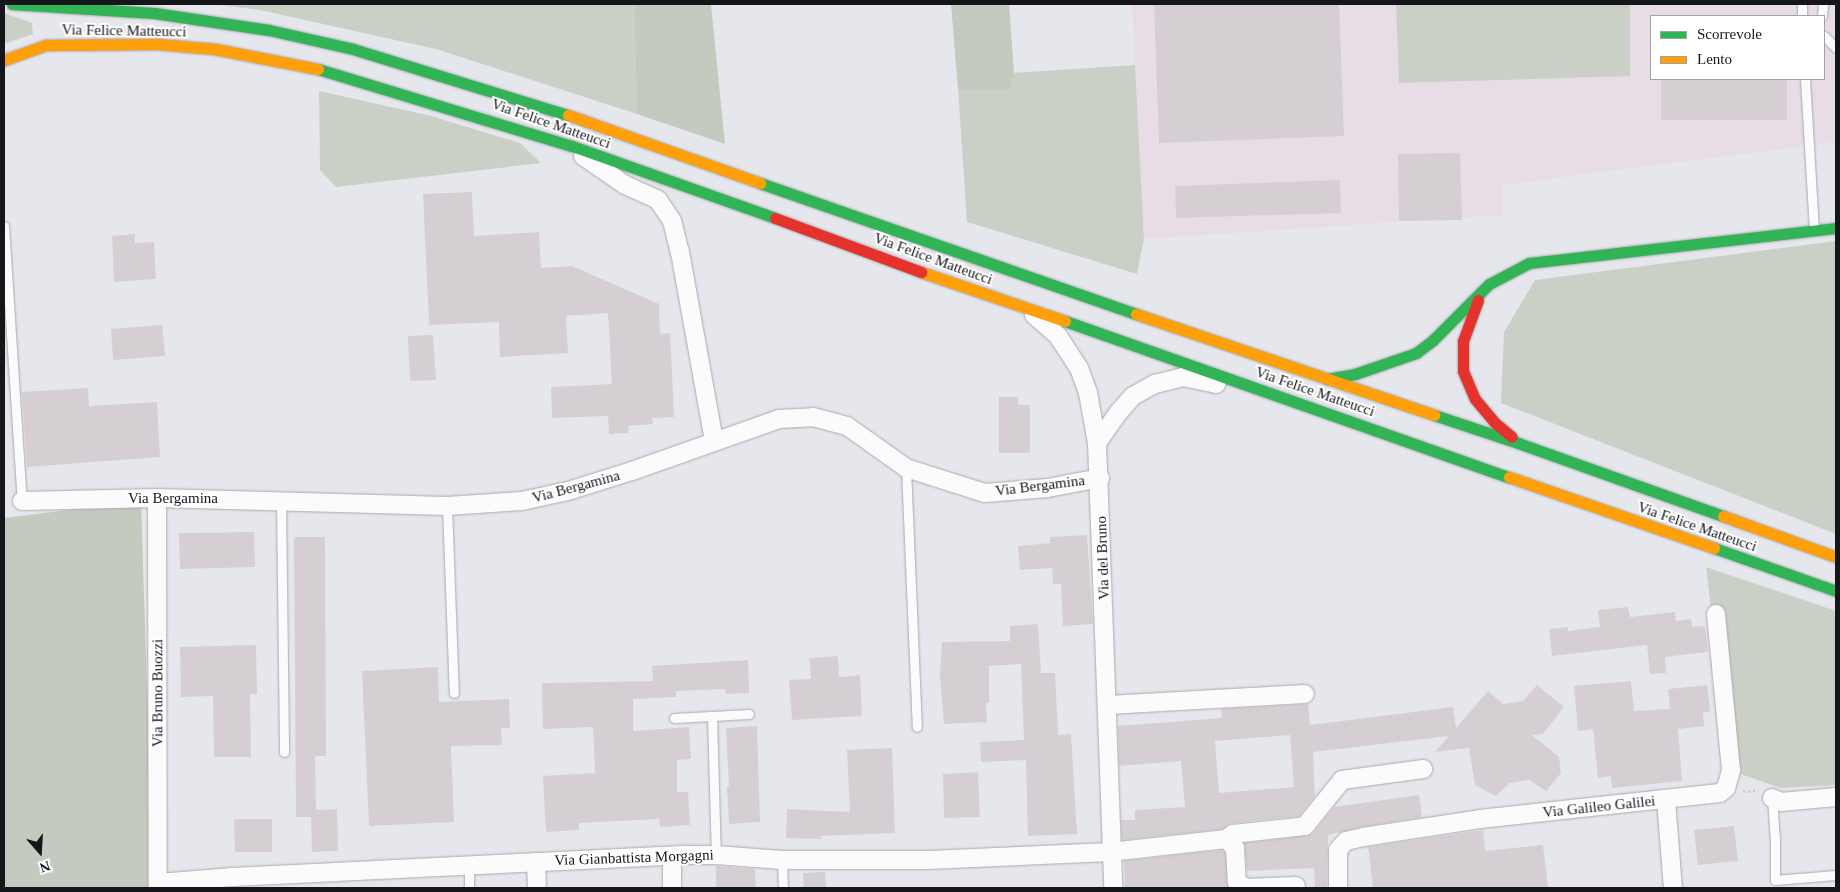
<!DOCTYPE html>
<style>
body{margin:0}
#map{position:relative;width:1840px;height:892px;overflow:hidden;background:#e6e7ec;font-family:"Times New Roman",serif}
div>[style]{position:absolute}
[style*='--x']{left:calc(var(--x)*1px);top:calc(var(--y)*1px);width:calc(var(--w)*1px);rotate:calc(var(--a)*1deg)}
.industrial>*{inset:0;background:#e8dde7}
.green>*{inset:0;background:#cbd0c7}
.forest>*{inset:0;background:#c4cabd}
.building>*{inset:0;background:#d5cfd4}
.path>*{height:3px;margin-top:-1.5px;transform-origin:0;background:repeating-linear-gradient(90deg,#cfd0d2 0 2.5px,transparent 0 5px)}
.roads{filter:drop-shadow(0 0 1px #a9aaae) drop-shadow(0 0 1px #a9aaae)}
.lane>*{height:9px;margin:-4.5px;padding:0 4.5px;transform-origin:4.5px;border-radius:4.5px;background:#fbfbfc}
.street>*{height:18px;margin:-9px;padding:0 9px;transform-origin:9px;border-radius:9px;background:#fbfbfc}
.fast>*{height:11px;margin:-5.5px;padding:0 5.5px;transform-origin:5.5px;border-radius:5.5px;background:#30b455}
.slow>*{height:11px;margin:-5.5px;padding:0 5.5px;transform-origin:5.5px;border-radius:5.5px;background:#ff9f0a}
.jam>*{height:11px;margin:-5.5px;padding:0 5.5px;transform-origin:5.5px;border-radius:5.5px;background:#e5322d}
span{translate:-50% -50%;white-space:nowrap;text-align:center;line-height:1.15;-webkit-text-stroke:4px #fff;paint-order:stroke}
.street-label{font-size:15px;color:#15161a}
.frame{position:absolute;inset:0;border:5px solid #15161a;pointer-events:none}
.legend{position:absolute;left:1650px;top:15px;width:175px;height:65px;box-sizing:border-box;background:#fff;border:1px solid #a1a2a3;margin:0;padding:6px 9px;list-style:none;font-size:15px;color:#15161a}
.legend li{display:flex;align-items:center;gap:10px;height:25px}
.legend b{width:25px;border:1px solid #a1a2a3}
.north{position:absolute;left:15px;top:827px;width:50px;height:50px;-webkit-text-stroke:4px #fff;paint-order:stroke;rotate:161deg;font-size:14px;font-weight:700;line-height:20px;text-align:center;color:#15161a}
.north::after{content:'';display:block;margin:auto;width:18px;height:22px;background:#15161a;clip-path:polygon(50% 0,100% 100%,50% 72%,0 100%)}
</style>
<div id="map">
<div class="industrial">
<div style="clip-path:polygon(evenodd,1132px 4px,1836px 4px,1836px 142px,1503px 185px,1503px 215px,1144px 239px,1132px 4px,1651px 16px,1824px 16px,1824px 79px,1651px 79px,1651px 16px)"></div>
</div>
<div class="green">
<div style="clip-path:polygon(212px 4px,634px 4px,637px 114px,436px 49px,260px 10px)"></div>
<div style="clip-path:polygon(1396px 4px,1630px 4px,1630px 76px,1399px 83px)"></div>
<div style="clip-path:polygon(4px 13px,32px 23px,33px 34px,4px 44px)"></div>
<div style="clip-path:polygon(1135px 65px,1144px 239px,1137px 274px,967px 222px,958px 89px,1010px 89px,1014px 73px)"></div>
<div style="clip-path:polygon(319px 91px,431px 116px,520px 143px,541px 163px,336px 187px,320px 170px)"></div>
<div style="clip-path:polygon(1836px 241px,1836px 534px,1501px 403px,1504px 332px,1535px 280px)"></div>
<div style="clip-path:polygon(1706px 567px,1836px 611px,1836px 785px,1781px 788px,1743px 775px,1730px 766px)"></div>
</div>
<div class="forest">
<div style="clip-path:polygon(634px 4px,711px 4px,725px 144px,637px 114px)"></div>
<div style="clip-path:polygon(951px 4px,1009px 4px,1014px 73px,1010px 89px,958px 89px)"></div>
<div style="clip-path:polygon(141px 501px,150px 780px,151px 888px,4px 888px,4px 518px)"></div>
</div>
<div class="building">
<div style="clip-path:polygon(1154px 4px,1339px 4px,1344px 136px,1159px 143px)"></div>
<div style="clip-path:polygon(1661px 79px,1787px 79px,1787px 120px,1661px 120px)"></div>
<div style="clip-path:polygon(1460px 153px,1462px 220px,1399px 221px,1398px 154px)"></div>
<div style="clip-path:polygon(1340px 180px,1341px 213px,1176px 218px,1175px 186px)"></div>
<div style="clip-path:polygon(472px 192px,474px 236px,539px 232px,541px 268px,572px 266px,659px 304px,660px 334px,670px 333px,674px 417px,652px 418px,653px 424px,628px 426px,629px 433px,609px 434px,608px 416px,552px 418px,551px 387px,612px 384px,608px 313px,566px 316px,568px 353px,500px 357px,499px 322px,429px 325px,423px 194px)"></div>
<div style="clip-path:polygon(135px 234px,135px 243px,154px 242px,156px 279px,114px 282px,112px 236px)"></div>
<div style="clip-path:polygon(162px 325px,165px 356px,113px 360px,111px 329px)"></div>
<div style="clip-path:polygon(433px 335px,436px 380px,410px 381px,408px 336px)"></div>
<div style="clip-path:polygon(88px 388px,89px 406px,157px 402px,160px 457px,27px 467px,22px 392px)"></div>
<div style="clip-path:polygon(999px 397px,1018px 397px,1018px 405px,1030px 405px,1030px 453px,999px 453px)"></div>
<div style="clip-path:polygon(254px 532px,255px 567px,180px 569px,179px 533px)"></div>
<div style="clip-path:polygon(1087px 535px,1093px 624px,1063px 626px,1061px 584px,1053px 584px,1052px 568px,1020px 570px,1018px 546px,1050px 543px,1050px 537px)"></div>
<div style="clip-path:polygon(294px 537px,325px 537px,326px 756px,315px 756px,316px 810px,337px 809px,338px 851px,312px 852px,311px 817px,296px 817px)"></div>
<div style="clip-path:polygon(1628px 607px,1630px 617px,1675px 612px,1676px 621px,1691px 619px,1692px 627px,1705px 626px,1708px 652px,1665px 657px,1666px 673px,1650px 674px,1647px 645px,1552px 656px,1549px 629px,1568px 627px,1568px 631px,1600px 627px,1598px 610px)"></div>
<div style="clip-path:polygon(1038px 624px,1041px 673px,1055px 673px,1058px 735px,1071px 734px,1077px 834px,1028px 836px,1026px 760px,981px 762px,980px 742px,1024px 740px,1021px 664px,989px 666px,989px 703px,986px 703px,987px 722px,944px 724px,940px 677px,942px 642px,1010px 641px,1010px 626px)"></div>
<div style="clip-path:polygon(256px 645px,257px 694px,250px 694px,251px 757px,214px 757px,213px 696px,181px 697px,180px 647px)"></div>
<div style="clip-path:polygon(838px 656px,839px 677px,860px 675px,862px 716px,792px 720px,789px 680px,811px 679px,809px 658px)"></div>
<div style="clip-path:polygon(748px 660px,749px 693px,726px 694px,725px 689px,676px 691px,676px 697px,633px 699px,633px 731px,689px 727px,691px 759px,677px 760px,677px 792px,688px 792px,690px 825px,660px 827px,659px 819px,579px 823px,579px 830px,546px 832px,543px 776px,595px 773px,593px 727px,543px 729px,542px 683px,653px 681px,652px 666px)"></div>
<div style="clip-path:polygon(438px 667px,439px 702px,509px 699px,510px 728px,501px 728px,502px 745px,451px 746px,454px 822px,369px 826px,362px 671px)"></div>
<div style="clip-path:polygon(1631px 681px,1634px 711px,1670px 709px,1668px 689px,1707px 685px,1710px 712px,1703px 712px,1704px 726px,1678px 729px,1682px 781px,1612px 788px,1611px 776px,1598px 778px,1593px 729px,1578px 731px,1574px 686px)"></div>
<div style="clip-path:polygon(evenodd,1537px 685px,1564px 707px,1543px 734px,1532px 735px,1559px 757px,1561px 773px,1546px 791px,1529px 780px,1510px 783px,1496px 796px,1475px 785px,1469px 748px,1435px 752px,1449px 736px,1313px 752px,1315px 796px,1299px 816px,1232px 823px,1222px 829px,1122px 840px,1121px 820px,1135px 820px,1135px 810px,1185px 807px,1181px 761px,1119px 766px,1118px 726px,1222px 718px,1221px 709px,1308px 704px,1310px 725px,1453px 707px,1456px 728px,1488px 691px,1503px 704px,1523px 701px,1537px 685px,1290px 735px,1294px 787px,1219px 793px,1215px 741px,1290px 735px)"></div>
<div style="clip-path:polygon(757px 726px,760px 822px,729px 824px,727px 787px,729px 786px,726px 728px)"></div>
<div style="clip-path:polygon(892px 748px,895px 833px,821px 836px,821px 839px,786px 838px,787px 809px,850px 812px,847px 750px)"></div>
<div style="clip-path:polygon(978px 772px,980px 817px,944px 818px,943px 774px)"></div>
<div style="clip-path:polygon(1419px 795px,1422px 817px,1361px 827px,1328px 835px,1327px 888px,1315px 888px,1314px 868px,1247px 871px,1244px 843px,1307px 836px,1313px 833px,1334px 807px)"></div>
<div style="clip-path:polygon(234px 819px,272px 819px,272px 852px,235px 852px)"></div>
<div style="clip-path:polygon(1734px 826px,1738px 861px,1698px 865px,1694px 830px)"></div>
<div style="clip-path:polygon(1483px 830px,1485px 851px,1543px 845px,1548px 888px,1373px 888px,1368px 847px)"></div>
<div style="clip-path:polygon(1222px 850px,1225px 853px,1229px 888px,1125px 888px,1124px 861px)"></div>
<div style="clip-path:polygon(716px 866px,755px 869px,756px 888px,716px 888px)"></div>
<div style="clip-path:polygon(825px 872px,826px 888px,804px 888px,803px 873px)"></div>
</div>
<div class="path">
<div style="--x:1743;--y:791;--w:14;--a:-4"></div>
</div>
<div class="roads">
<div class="lane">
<div style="--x:1802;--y:16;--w:12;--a:-90"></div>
<div style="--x:1822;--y:16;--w:12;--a:-85"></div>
<div style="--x:1824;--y:36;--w:17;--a:45"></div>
<div style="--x:1805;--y:79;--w:150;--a:86.6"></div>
<div style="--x:4;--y:226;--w:276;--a:86.3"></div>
<div style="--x:906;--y:468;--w:259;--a:87.6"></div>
<div style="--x:281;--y:501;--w:251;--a:89.3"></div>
<div style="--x:447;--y:506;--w:187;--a:87.9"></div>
<div style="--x:712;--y:716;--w:139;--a:88.4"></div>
<div style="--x:674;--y:718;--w:75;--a:-3.1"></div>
<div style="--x:1772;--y:798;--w:39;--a:86"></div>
<div style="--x:1775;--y:837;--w:43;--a:90"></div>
<div style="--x:1775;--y:880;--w:61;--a:-4.7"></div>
<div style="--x:782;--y:860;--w:28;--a:88"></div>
<div style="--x:469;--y:865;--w:23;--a:90"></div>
</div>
<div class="street">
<div style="--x:583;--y:156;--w:51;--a:34.6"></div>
<div style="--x:625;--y:185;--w:36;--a:24"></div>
<div style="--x:658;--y:200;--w:25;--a:56"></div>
<div style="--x:672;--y:221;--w:32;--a:76"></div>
<div style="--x:680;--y:252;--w:192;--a:79.8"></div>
<div style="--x:1034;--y:315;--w:32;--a:41"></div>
<div style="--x:1058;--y:336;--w:38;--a:57"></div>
<div style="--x:1079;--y:368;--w:27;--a:70"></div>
<div style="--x:1088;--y:393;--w:51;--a:79.8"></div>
<div style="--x:1097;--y:443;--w:445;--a:87.9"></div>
<div style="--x:1097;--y:443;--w:38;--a:-55"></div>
<div style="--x:1119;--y:412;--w:21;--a:-49"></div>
<div style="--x:1133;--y:396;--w:25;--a:-29"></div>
<div style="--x:1155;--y:384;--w:29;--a:-14"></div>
<div style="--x:1183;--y:377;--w:34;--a:12"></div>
<div style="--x:157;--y:498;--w:390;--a:89.9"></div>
<div style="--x:22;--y:501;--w:135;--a:-1.3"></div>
<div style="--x:157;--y:498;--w:290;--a:1.6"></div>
<div style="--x:447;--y:506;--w:75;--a:-3.8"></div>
<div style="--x:522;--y:501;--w:47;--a:-12.3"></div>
<div style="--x:568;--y:491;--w:67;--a:-17.4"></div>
<div style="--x:632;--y:471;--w:156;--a:-19.5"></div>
<div style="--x:779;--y:419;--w:34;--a:-3"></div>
<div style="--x:813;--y:417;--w:35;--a:15"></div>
<div style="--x:847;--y:426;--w:72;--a:35.4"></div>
<div style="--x:906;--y:468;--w:83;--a:17.6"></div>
<div style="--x:985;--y:493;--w:63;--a:-4.5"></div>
<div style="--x:1048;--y:488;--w:53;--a:-10.9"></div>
<div style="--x:1108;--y:705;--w:197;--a:-3.2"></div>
<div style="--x:1772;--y:798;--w:10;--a:24"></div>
<div style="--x:1781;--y:802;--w:55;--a:-5.2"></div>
<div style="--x:1666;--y:800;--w:88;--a:85.5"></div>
<div style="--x:1226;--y:839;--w:9;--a:-36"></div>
<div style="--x:1233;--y:834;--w:72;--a:-6.3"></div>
<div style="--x:1305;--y:826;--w:59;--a:-51.2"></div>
<div style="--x:1342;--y:780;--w:82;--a:-7.7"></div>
<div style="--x:672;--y:856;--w:32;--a:90"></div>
<div style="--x:536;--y:862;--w:26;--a:88"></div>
<div style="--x:158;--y:883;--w:75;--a:-4.6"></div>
<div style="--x:233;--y:877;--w:454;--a:-2.8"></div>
<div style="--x:686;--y:855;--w:30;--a:0"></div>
<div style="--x:716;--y:855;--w:66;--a:4.3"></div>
<div style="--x:782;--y:860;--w:147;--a:0"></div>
<div style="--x:929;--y:860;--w:181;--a:-2.5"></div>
<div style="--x:1110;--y:852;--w:117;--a:-6.4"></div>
<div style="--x:1226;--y:839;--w:13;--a:45"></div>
<div style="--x:1235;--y:848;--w:34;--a:87"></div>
<div style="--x:1237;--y:882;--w:11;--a:34"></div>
<div style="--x:1246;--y:888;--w:50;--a:-2.3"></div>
<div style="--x:1338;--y:888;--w:38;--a:-90"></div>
<div style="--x:1338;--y:850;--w:12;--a:-48"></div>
<div style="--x:1346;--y:841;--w:17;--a:-13"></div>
<div style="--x:1363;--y:837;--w:118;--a:-8.7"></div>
<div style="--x:1480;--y:819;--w:241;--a:-6.2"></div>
<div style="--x:1720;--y:793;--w:8;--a:-40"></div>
<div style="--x:1726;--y:788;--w:19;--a:-74"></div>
<div style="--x:1731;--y:770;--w:157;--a:-95.5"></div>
</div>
<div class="fast">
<div style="--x:12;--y:4;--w:142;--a:3.6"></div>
<div style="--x:154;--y:13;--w:116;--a:8.4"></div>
<div style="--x:269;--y:30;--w:86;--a:12.7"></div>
<div style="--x:353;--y:49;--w:225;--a:17.1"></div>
<div style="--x:318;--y:69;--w:265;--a:16.9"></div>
<div style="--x:572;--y:146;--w:215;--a:19.5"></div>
<div style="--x:760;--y:183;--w:398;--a:19.2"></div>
<div style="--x:1065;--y:321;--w:471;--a:19.4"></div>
<div style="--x:1327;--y:379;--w:28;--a:-10"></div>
<div style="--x:1355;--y:374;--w:65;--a:-19"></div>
<div style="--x:1416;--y:353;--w:21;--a:-37"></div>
<div style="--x:1433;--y:340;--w:79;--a:-45"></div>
<div style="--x:1489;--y:284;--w:45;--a:-27.7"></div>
<div style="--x:1529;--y:263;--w:309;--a:-6.5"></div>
<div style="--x:1434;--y:415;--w:89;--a:18.4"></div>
<div style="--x:1518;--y:443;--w:218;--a:19.6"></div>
<div style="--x:1714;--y:548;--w:129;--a:19.4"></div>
</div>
<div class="slow">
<div style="--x:4;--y:60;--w:45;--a:-19.7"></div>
<div style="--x:46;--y:45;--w:111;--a:-0.5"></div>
<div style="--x:157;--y:44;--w:58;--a:4.9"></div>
<div style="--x:215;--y:49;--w:105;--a:11"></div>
<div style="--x:568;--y:115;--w:204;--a:19.5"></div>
<div style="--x:921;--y:272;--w:152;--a:18.8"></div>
<div style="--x:1136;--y:314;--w:315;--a:18.7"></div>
<div style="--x:1509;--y:477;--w:217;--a:19.1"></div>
<div style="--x:1723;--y:516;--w:120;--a:19.9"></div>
</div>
<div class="jam">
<div style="--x:775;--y:218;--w:156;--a:20.3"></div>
<div style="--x:1478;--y:300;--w:44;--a:110.1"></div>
<div style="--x:1463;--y:341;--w:30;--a:90"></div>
<div style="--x:1463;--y:371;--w:30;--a:67"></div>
<div style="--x:1475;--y:399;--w:30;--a:50"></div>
<div style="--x:1494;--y:422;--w:23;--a:40"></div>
</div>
</div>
<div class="street-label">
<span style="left:124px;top:31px;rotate:1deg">Via Felice Matteucci</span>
<span style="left:551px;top:124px;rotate:19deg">Via Felice Matteucci</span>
<span style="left:933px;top:259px;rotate:20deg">Via Felice Matteucci</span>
<span style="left:1315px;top:392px;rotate:19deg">Via Felice Matteucci</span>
<span style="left:1040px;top:486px;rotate:-7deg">Via Bergamina</span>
<span style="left:576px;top:487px;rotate:-15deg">Via Bergamina</span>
<span style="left:173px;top:499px">Via Bergamina</span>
<span style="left:1697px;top:527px;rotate:19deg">Via Felice Matteucci</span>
<span style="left:1103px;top:558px;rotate:-92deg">Via del Bruno</span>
<span style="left:158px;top:693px;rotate:-90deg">Via Bruno Buozzi</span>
<span style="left:1599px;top:807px;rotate:-6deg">Via Galileo Galilei</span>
<span style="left:634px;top:858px;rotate:-2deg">Via Gianbattista Morgagni</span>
</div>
<div class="frame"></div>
<ul class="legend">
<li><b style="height:6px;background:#30b455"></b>Scorrevole</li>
<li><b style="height:6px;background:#ff9f0a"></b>Lento</li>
</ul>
<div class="north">N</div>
</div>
